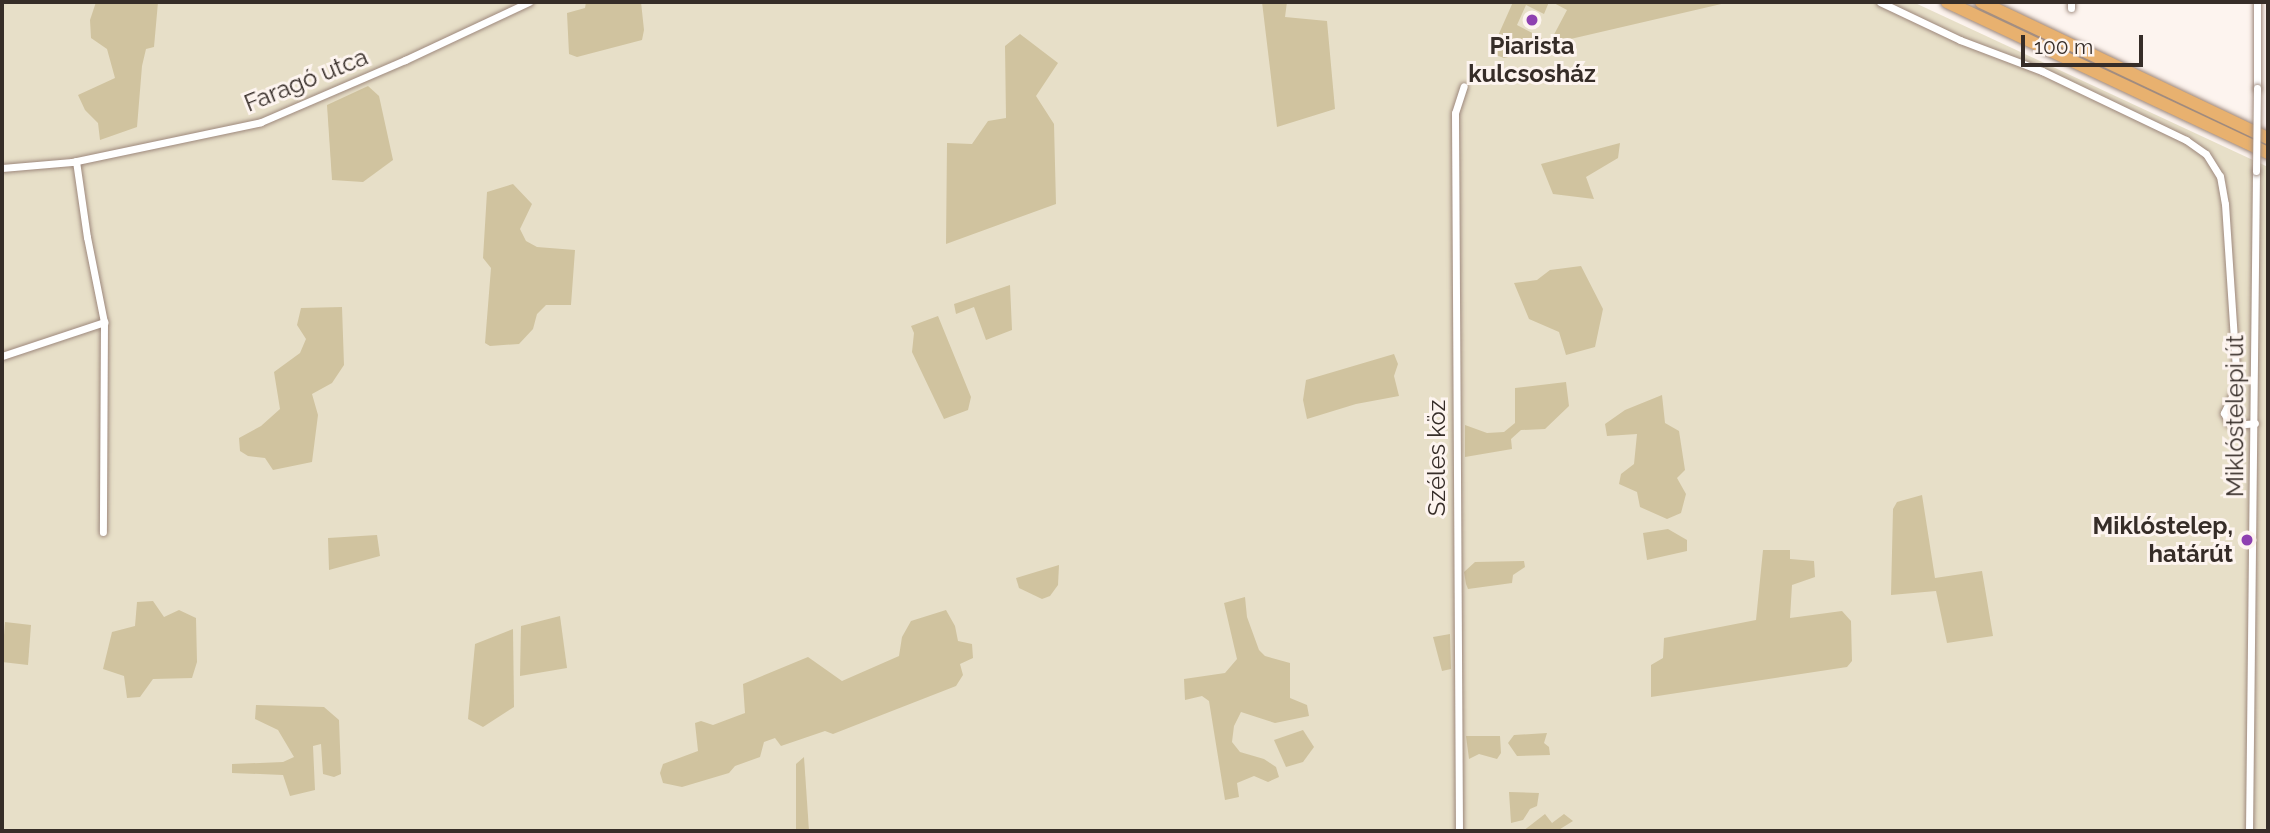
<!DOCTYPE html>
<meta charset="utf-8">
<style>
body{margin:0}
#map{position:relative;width:2270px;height:833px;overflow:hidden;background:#fdf4ef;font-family:Raleway,sans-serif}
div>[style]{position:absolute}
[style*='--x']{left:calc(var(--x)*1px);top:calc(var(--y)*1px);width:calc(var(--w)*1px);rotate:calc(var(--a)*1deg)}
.green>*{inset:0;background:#e7dfc8}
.forest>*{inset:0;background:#d0c39f}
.roads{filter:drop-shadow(0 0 2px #9d887c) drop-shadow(0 0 2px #9d887c)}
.minor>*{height:7px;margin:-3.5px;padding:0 3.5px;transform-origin:3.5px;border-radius:3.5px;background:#fff}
.motorway>*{height:12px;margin:-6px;padding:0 6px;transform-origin:6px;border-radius:6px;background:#e8b16f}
.bridges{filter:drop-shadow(0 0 2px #9d887c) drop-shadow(0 0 2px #9d887c)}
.minor-bridge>*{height:7px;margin:-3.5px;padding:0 3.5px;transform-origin:3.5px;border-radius:3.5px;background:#fff}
.dots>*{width:19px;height:19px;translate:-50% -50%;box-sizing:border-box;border:4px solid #fdf4ef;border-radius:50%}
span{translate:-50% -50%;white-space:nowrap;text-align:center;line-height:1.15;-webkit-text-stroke:6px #fdf4ef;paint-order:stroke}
.poi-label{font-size:24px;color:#362d28;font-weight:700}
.right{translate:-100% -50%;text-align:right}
.street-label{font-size:24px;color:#362d28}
.frame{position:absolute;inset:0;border:4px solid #362d28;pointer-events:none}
.scale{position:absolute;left:2021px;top:35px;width:122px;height:32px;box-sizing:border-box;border:4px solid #362d28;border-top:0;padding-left:9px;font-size:21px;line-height:24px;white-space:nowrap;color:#362d28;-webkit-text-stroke:5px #fdf4ef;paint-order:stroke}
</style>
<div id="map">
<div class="green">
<div style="clip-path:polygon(2px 2px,1913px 2px,2268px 167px,2268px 831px,2px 831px)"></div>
</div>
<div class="forest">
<div style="clip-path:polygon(96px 2px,158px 2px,154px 47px,146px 49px,142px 66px,137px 127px,100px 140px,98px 123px,85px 110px,78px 95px,115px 78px,107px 49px,91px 38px,90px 20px)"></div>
<div style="clip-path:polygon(586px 2px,641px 2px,644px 30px,642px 40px,577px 57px,569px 54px,567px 13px,585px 8px)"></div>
<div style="clip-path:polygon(1262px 2px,1287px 2px,1285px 17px,1327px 21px,1335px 109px,1277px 127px)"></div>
<div style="clip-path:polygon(1513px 2px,1549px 2px,1544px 14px,1526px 5px,1517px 25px,1542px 38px,1538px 50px,1504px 58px,1496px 55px,1493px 47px)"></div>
<div style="clip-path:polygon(1552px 2px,1730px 2px,1549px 44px,1567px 10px)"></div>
<div style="clip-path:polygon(1020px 34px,1058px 63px,1036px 96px,1054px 124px,1056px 204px,946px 244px,947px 143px,972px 144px,988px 121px,1006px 118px,1005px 46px)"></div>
<div style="clip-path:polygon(368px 86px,379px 96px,393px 160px,363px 182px,332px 180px,327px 105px)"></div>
<div style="clip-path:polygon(1620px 143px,1618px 158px,1586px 177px,1594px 199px,1553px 194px,1541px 164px)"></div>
<div style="clip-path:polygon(513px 184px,532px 204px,520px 229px,526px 241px,537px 247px,575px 250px,571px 305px,546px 305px,537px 314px,533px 329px,519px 344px,490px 346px,485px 343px,491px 268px,483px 258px,487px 192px)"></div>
<div style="clip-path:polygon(1581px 266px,1603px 309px,1595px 347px,1566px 355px,1559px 332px,1529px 319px,1514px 283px,1537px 280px,1550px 270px)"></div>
<div style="clip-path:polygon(1010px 285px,1012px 330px,986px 340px,974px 307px,956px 314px,954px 304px)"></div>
<div style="clip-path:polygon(342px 307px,344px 365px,332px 383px,312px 394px,318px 415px,312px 462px,273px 470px,265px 458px,248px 456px,240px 451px,239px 438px,261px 426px,280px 409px,274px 372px,300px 353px,306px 339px,297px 325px,301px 308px)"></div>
<div style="clip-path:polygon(938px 316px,971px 397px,968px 410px,944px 419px,912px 352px,914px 333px,911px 326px)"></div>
<div style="clip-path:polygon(1394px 354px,1398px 364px,1394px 376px,1399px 396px,1356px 404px,1307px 419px,1303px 400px,1306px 380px)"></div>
<div style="clip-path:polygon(1566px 382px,1569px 406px,1545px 429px,1521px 430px,1511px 439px,1512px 449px,1465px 457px,1465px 425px,1487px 433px,1504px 432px,1515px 423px,1515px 388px)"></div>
<div style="clip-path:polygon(1662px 395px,1665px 423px,1679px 431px,1685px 470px,1677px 478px,1686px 494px,1681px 513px,1667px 519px,1640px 507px,1637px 492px,1619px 484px,1621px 474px,1634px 464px,1637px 434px,1607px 436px,1605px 424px,1625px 410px)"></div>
<div style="clip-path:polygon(1922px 495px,1935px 578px,1982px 571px,1993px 636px,1947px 643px,1936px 591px,1891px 595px,1893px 509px,1897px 502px)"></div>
<div style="clip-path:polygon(1668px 529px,1687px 540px,1687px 551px,1647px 560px,1643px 533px)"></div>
<div style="clip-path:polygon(377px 535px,380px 556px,329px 570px,328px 538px)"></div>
<div style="clip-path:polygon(1763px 550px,1790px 550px,1790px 559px,1814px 561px,1815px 577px,1792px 585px,1790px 618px,1842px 611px,1851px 621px,1852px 661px,1847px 667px,1651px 697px,1651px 665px,1663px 658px,1664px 638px,1756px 620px)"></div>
<div style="clip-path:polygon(1524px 561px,1525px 567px,1513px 575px,1512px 583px,1468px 589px,1466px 584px,1464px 572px,1475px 562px)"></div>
<div style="clip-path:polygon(1059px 565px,1058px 585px,1050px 596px,1042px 599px,1019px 588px,1016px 578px)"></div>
<div style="clip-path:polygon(1245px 597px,1247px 617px,1259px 650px,1265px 656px,1290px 663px,1290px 698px,1307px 705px,1309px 716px,1275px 723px,1241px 712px,1234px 726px,1232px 742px,1240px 752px,1264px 759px,1276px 767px,1279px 777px,1268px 782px,1254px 776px,1237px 783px,1239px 797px,1225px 800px,1209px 701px,1202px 696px,1185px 700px,1184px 679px,1225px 673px,1237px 659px,1224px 603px)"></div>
<div style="clip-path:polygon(153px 601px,164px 617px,179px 610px,196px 618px,197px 662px,192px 678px,153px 679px,140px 697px,127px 698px,124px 676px,103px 669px,112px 632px,135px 626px,137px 602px)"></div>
<div style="clip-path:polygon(946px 610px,955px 626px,958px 641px,972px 644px,973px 658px,960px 664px,963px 675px,956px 686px,833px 734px,825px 731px,781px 746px,775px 738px,764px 742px,760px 757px,735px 766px,729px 773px,682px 787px,663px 783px,660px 773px,663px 764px,698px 751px,695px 723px,701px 721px,713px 725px,745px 713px,743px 684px,808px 657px,842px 681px,899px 656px,902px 637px,911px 621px)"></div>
<div style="clip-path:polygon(560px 616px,567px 668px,520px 676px,521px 626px)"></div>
<div style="clip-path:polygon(5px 622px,31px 625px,28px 665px,2px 662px)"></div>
<div style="clip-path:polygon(513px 629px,514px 707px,483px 727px,468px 719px,475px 644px)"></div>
<div style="clip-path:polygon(1450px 634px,1451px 669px,1442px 671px,1433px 637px)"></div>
<div style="clip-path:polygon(256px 705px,324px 707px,339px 720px,341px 774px,334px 777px,323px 774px,321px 744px,313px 746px,315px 790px,290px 796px,283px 775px,232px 773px,232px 764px,283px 762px,294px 757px,278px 730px,255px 719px)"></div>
<div style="clip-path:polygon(1303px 730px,1314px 747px,1303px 762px,1286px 767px,1274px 740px)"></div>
<div style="clip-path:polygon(1547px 733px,1544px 743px,1549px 747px,1550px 755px,1517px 756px,1508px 743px,1514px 735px)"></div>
<div style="clip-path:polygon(1466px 736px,1500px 736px,1501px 753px,1497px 759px,1479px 754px,1469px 759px)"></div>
<div style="clip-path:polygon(804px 757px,809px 831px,796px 831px,796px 764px)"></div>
<div style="clip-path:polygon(1509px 792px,1539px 793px,1537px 806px,1530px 809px,1523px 820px,1511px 823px)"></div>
<div style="clip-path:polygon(1545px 814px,1552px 823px,1564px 814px,1573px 821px,1557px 831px,1523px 831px)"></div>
</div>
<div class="roads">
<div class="minor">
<div style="--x:1880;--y:2;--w:89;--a:25.4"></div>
<div style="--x:1960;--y:40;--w:88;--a:20.7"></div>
<div style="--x:2042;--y:71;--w:160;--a:25.6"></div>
<div style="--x:2186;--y:140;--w:24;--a:35"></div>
<div style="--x:2206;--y:154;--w:26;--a:58"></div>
<div style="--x:2220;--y:176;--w:28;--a:80"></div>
<div style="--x:2225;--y:204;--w:182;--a:86.2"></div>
<div style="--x:2237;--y:386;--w:30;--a:116"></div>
<div style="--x:2224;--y:413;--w:11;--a:63"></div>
<div style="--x:2229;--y:423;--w:5;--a:22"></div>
<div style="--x:2234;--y:425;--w:21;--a:-5"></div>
<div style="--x:2071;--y:8;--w:6;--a:-90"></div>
<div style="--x:2257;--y:88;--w:86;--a:-90"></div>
<div style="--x:76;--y:161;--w:77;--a:81.8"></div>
<div style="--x:87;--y:237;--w:87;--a:78.7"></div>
<div style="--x:104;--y:322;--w:210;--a:90.3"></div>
<div style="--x:2;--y:168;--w:70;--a:-4.9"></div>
<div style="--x:72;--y:162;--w:193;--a:-11.9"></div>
<div style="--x:261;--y:122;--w:157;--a:-23.3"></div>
<div style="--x:405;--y:60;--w:137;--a:-25.1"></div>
<div style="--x:2;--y:356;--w:108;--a:-18.4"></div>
<div style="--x:1459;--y:831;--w:718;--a:-90.32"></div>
<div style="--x:1455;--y:113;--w:28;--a:-72"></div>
<div style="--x:2249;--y:831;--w:660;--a:-89.39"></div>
</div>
<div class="motorway">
<div style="--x:1947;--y:2;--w:355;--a:25.2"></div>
<div style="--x:1981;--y:2;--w:318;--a:25.4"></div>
</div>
</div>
<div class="bridges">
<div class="minor-bridge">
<div style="--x:2256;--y:171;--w:83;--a:-89.3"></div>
</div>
</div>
<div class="dots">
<div style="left:1532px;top:20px;background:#8e40b1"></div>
<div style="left:2247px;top:540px;background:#8e40b1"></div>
</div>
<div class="poi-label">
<span style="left:1532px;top:60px">Piarista<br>kulcsosház</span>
<span class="right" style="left:2233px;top:540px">Miklóstelep,<br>határút</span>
</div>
<div class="street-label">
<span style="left:306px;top:80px;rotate:-22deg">Faragó utca</span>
<span style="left:2235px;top:416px;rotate:-90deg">Miklóstelepi út</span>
<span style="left:1437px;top:458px;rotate:-90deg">Széles köz</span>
</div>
<div class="frame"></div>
<div class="scale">100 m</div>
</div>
